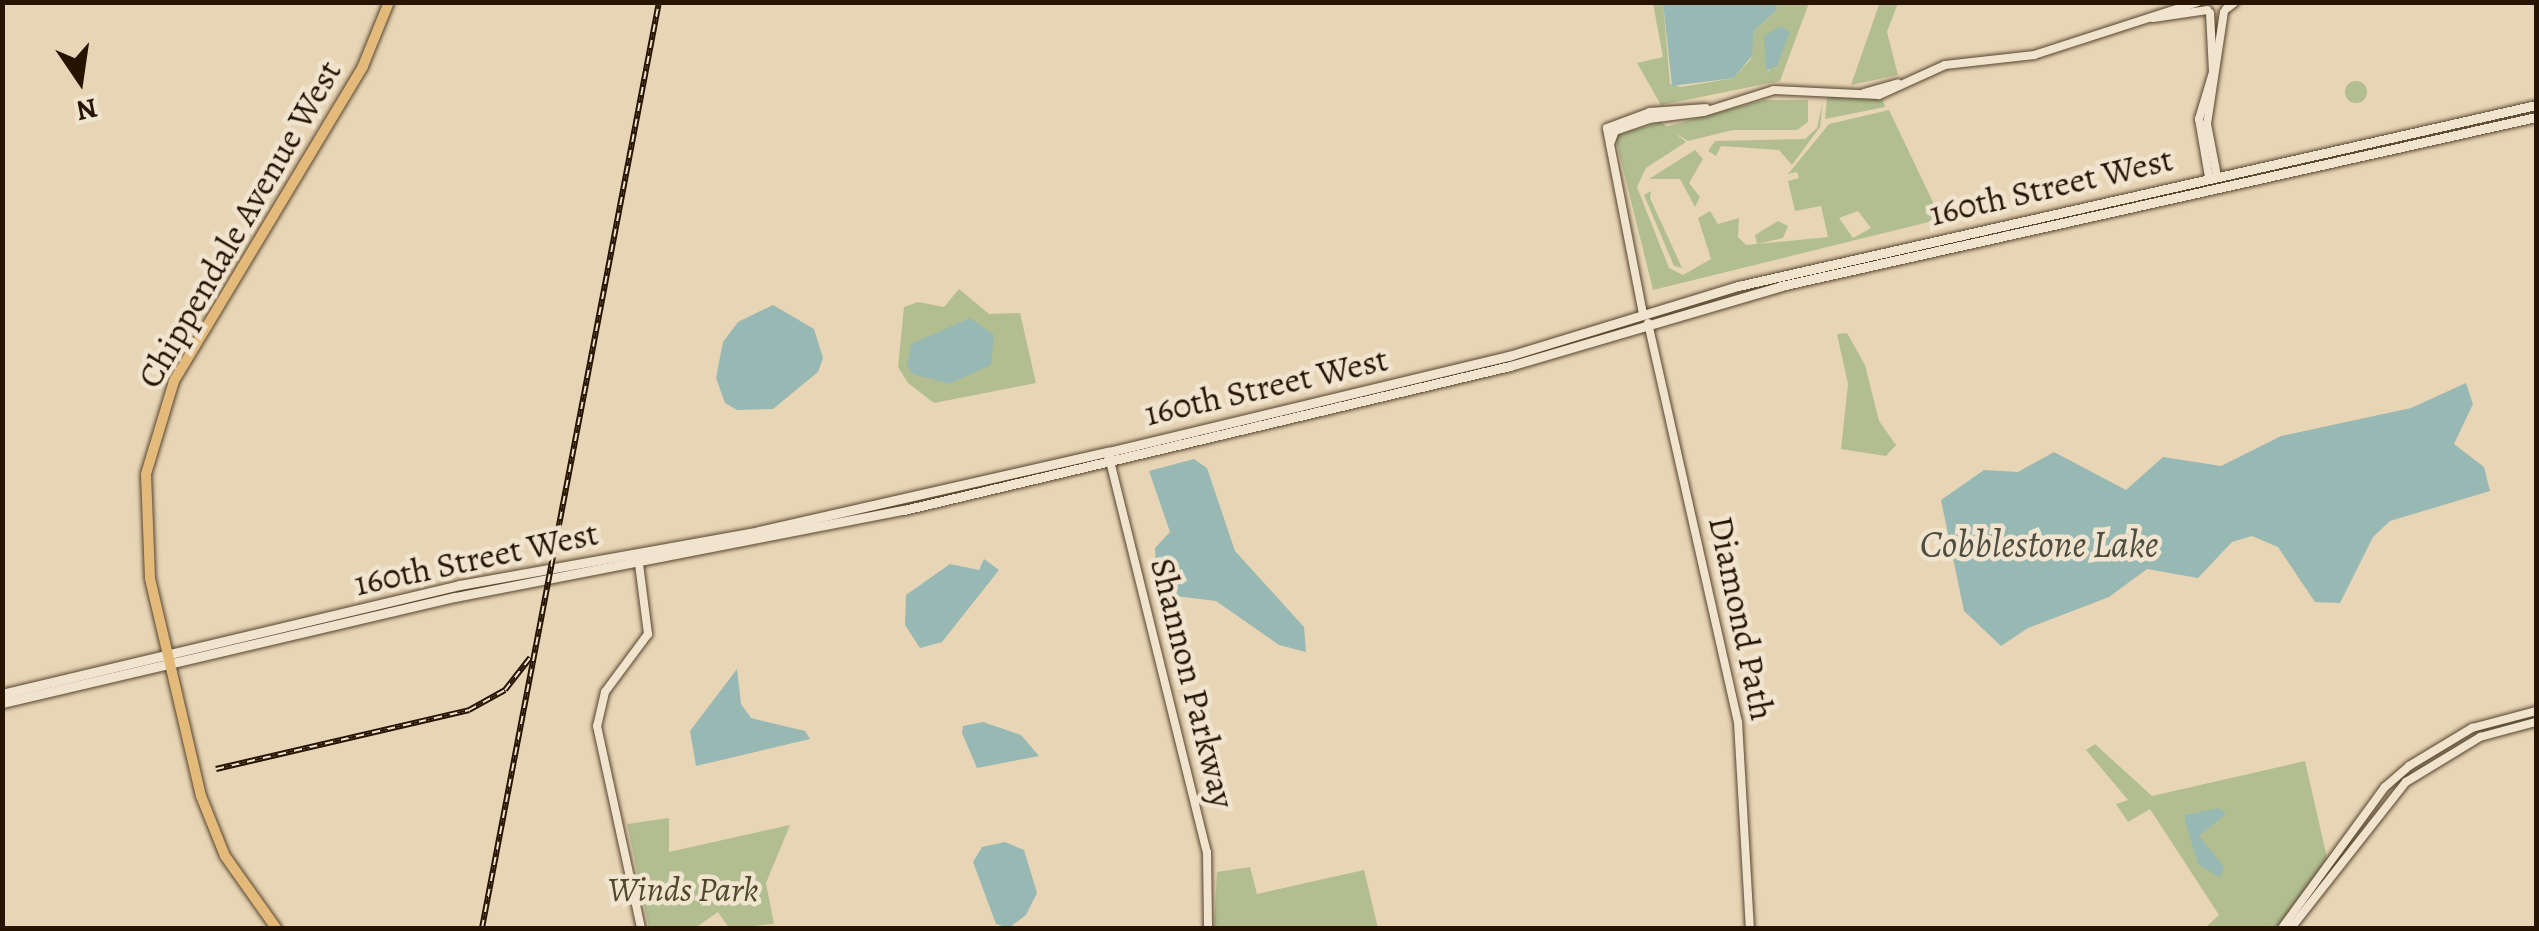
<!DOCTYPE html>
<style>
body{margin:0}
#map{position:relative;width:2539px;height:931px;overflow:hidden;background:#e8d5b5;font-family:Alegreya,serif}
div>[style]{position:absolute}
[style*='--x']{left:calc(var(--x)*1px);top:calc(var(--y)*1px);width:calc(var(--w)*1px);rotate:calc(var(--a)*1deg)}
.green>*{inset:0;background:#b2be90}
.round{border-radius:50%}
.water>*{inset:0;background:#98b8b4}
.roads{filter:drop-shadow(0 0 2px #56442e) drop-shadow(0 0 2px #56442e)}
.tertiary>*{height:8px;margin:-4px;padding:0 4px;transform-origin:4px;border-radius:4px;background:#f0e4cf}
.secondary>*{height:9px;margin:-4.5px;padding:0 4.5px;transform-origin:4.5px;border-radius:4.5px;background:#f0e4cf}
.primary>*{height:10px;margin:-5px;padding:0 5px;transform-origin:5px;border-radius:5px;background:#e4ba7a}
.rail>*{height:6px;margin-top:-3px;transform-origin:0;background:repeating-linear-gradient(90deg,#f0e4cf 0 8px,#261401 0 16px);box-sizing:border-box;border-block:2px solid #261401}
span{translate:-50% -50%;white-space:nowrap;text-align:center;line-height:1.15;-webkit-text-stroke:9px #f0e4cf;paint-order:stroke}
.street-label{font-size:35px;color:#261401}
.park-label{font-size:35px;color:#50472c;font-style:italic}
.water-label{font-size:38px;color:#4e4d40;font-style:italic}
.frame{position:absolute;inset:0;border:5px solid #261401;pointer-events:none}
.north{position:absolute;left:30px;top:30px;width:100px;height:100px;-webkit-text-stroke:8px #f0e4cf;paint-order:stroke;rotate:167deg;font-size:28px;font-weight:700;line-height:40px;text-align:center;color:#261401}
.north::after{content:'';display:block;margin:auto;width:35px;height:45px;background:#261401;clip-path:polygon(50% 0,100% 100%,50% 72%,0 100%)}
</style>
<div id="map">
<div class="green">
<div style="clip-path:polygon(1880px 2px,1898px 3px,1887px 32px,1898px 75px,1851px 85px)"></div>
<div style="clip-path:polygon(evenodd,1653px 3px,1663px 3px,1670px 84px,1681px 87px,1734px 78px,1751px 59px,1754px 31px,1777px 10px,1776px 3px,1809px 3px,1780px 81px,1661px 105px,1637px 63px,1663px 57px,1653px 3px,1781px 26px,1769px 71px,1767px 71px,1765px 36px,1781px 26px)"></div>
<div class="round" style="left:2345px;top:81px;width:22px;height:22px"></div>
<div style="clip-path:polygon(1882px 96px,1885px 107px,1825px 119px,1827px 97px)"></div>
<div style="clip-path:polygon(1764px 100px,1808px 100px,1808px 122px,1797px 130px,1733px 130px,1688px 141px,1665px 127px)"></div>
<div style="clip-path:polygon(1823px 101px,1820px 127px,1792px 165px,1779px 150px,1721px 146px,1716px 156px,1708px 151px,1715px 141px,1805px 139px,1817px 128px)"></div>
<div style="clip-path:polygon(evenodd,1889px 110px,1941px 219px,1653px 290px,1615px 136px,1661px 122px,1686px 142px,1646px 168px,1637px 187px,1669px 268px,1683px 275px,1711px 259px,1698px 218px,1710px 211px,1718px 224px,1739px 218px,1738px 237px,1746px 245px,1828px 237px,1821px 206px,1795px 211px,1788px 181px,1799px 178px,1797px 172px,1788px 174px,1829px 124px,1889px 110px,1858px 211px,1871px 228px,1853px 238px,1839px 218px,1858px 211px)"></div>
<div style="clip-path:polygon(1695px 150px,1703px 159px,1689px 183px,1700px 197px,1695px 207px,1680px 179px,1649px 179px)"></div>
<div style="clip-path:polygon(1651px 191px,1650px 198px,1682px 268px,1674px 266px,1644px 195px)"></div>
<div style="clip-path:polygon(1778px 221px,1788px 226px,1783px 238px,1757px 244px,1755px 235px)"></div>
<div style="clip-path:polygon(959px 289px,989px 314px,1020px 313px,1036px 383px,934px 403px,908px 383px,898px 367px,904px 307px,918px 302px,944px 307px)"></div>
<div style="clip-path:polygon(1847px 333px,1865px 365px,1879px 421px,1896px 445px,1886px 456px,1841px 449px,1848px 384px,1837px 334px)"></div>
<div style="clip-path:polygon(2095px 744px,2152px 796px,2305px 761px,2328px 862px,2276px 928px,2205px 928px,2219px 915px,2150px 809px,2128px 822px,2116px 804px,2128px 800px,2086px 750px)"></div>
<div style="clip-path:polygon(669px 818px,669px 852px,790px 825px,766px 883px,774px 924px,729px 928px,718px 912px,695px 928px,649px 928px,627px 824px)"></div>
<div style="clip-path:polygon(1250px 867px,1257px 894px,1364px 870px,1378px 928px,1214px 928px,1217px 872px)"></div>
</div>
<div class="water">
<div style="clip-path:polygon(1663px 3px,1776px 3px,1777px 10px,1754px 31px,1752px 56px,1734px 78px,1672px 86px)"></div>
<div style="clip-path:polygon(1781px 26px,1790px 32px,1777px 66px,1766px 71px,1764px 36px)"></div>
<div style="clip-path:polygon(773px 305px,814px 329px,823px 358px,818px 372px,773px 409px,737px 410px,725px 403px,716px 378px,723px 342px,738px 322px)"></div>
<div style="clip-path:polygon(970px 318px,994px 335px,991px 365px,949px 384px,913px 374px,907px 366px,911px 344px)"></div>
<div style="clip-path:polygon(2466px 383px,2473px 404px,2454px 444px,2484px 467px,2490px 491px,2390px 521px,2373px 537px,2340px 603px,2315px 602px,2278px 547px,2252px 536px,2232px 542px,2198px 578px,2147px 569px,2109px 597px,2028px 628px,2001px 646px,1964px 611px,1941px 500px,1984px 470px,2018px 472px,2054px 452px,2126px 490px,2163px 457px,2221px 466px,2281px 436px,2411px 408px)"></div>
<div style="clip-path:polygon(1194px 459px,1207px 468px,1235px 551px,1304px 627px,1306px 652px,1279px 645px,1216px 601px,1158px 594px,1155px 548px,1170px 532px,1149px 471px)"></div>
<div style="clip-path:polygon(984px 559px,999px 570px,942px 642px,920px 648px,905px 625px,906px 595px,950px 564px,979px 570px)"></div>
<div style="clip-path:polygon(737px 669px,741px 704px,751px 718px,805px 731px,810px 739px,696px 766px,690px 731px)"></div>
<div style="clip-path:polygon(983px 722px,1021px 735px,1039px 756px,977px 768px,962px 733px,963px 726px)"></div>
<div style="clip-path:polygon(2219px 808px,2226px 814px,2199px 836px,2224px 867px,2220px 878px,2198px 864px,2185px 821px,2185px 815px)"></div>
<div style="clip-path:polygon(1005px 842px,1024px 850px,1037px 893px,1026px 915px,1009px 928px,996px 924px,973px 862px,982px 847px)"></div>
</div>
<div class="roads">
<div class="tertiary">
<div style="--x:2226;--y:9;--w:11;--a:-38"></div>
<div style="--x:2153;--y:18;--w:55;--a:-8.4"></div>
<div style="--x:1864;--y:93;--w:35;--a:-16"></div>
<div style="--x:1610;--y:144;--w:14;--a:-69"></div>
<div style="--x:1615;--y:131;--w:36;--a:-19"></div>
<div style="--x:1649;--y:119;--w:55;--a:-7.3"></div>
<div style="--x:1704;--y:112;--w:73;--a:-17.4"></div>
<div style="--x:1774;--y:90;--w:105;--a:2.7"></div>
<div style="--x:1879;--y:95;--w:72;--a:-24.4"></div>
<div style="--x:1945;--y:65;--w:90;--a:-6.4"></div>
<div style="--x:2034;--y:55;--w:172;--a:-17.9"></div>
<div style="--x:2217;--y:176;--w:53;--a:-100.9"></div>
<div style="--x:2207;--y:124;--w:113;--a:-81.4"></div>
<div style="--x:2209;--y:177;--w:59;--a:-99.8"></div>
<div style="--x:2199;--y:119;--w:49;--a:-73.4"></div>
<div style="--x:2213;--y:72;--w:59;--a:-92.9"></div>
<div style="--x:1643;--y:314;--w:189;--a:-101"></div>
<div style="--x:1607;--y:128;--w:46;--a:-20.4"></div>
<div style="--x:1650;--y:112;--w:56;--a:-4.1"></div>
<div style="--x:1648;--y:323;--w:409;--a:77.3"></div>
<div style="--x:1738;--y:722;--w:206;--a:86.7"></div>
<div style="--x:1109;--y:457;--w:407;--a:76.1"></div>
<div style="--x:1207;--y:852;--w:76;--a:89.2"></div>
<div style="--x:638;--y:556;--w:79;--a:82.7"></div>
<div style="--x:648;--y:634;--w:72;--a:126.6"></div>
<div style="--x:605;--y:692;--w:35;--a:103"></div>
<div style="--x:597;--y:726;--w:207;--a:77.7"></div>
<div style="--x:2282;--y:928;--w:175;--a:-53.9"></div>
<div style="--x:2385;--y:787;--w:32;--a:-41"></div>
<div style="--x:2409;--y:766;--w:74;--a:-31.1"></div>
<div style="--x:2472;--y:728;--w:66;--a:-14.9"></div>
<div style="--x:2291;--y:928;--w:186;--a:-51.8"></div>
<div style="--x:2406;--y:782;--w:87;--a:-31.3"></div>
<div style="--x:2480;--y:737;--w:58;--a:-15"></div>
</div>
<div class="secondary">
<div style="--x:2;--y:694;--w:471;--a:-13.4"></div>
<div style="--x:460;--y:585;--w:304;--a:-10.2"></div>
<div style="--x:759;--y:531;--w:358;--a:-12.8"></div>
<div style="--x:1108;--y:452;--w:412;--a:-13.5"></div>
<div style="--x:1509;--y:356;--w:239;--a:-17"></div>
<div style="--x:1738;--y:286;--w:818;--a:-12.78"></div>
<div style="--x:2;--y:703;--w:465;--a:-13.2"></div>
<div style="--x:455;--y:597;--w:457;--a:-11"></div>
<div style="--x:904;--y:510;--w:623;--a:-13.37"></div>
<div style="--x:1510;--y:366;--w:283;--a:-16.4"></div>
<div style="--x:1781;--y:286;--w:774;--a:-12.62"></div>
</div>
<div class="primary">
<div style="--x:276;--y:928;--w:88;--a:-125.3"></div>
<div style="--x:225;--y:856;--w:65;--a:-111.8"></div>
<div style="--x:201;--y:796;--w:224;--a:-103.2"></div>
<div style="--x:150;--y:578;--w:104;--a:-92.2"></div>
<div style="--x:146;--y:474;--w:97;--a:-73.2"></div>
<div style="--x:174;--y:381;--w:367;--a:-59"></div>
<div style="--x:363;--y:66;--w:69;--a:-67.9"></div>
</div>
</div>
<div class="rail">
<div style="--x:216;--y:769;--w:260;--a:-13.1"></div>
<div style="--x:469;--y:710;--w:41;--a:-29.1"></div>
<div style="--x:505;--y:690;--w:41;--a:-52"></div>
<div style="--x:482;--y:928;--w:943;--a:-79.18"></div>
</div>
<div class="street-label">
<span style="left:2051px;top:186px;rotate:-13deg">160th Street West</span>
<span style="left:239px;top:224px;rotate:-60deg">Chippendale Avenue West</span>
<span style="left:1266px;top:386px;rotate:-13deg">160th Street West</span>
<span style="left:476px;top:558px;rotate:-12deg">160th Street West</span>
<span style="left:1742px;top:618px;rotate:78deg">Diamond Path</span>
<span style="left:1193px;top:683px;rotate:76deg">Shannon Parkway</span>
</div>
<div class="park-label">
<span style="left:683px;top:889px">Winds Park</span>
</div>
<div class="water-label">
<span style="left:2039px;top:545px">Cobblestone Lake</span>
</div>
<div class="frame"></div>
<div class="north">N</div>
</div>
